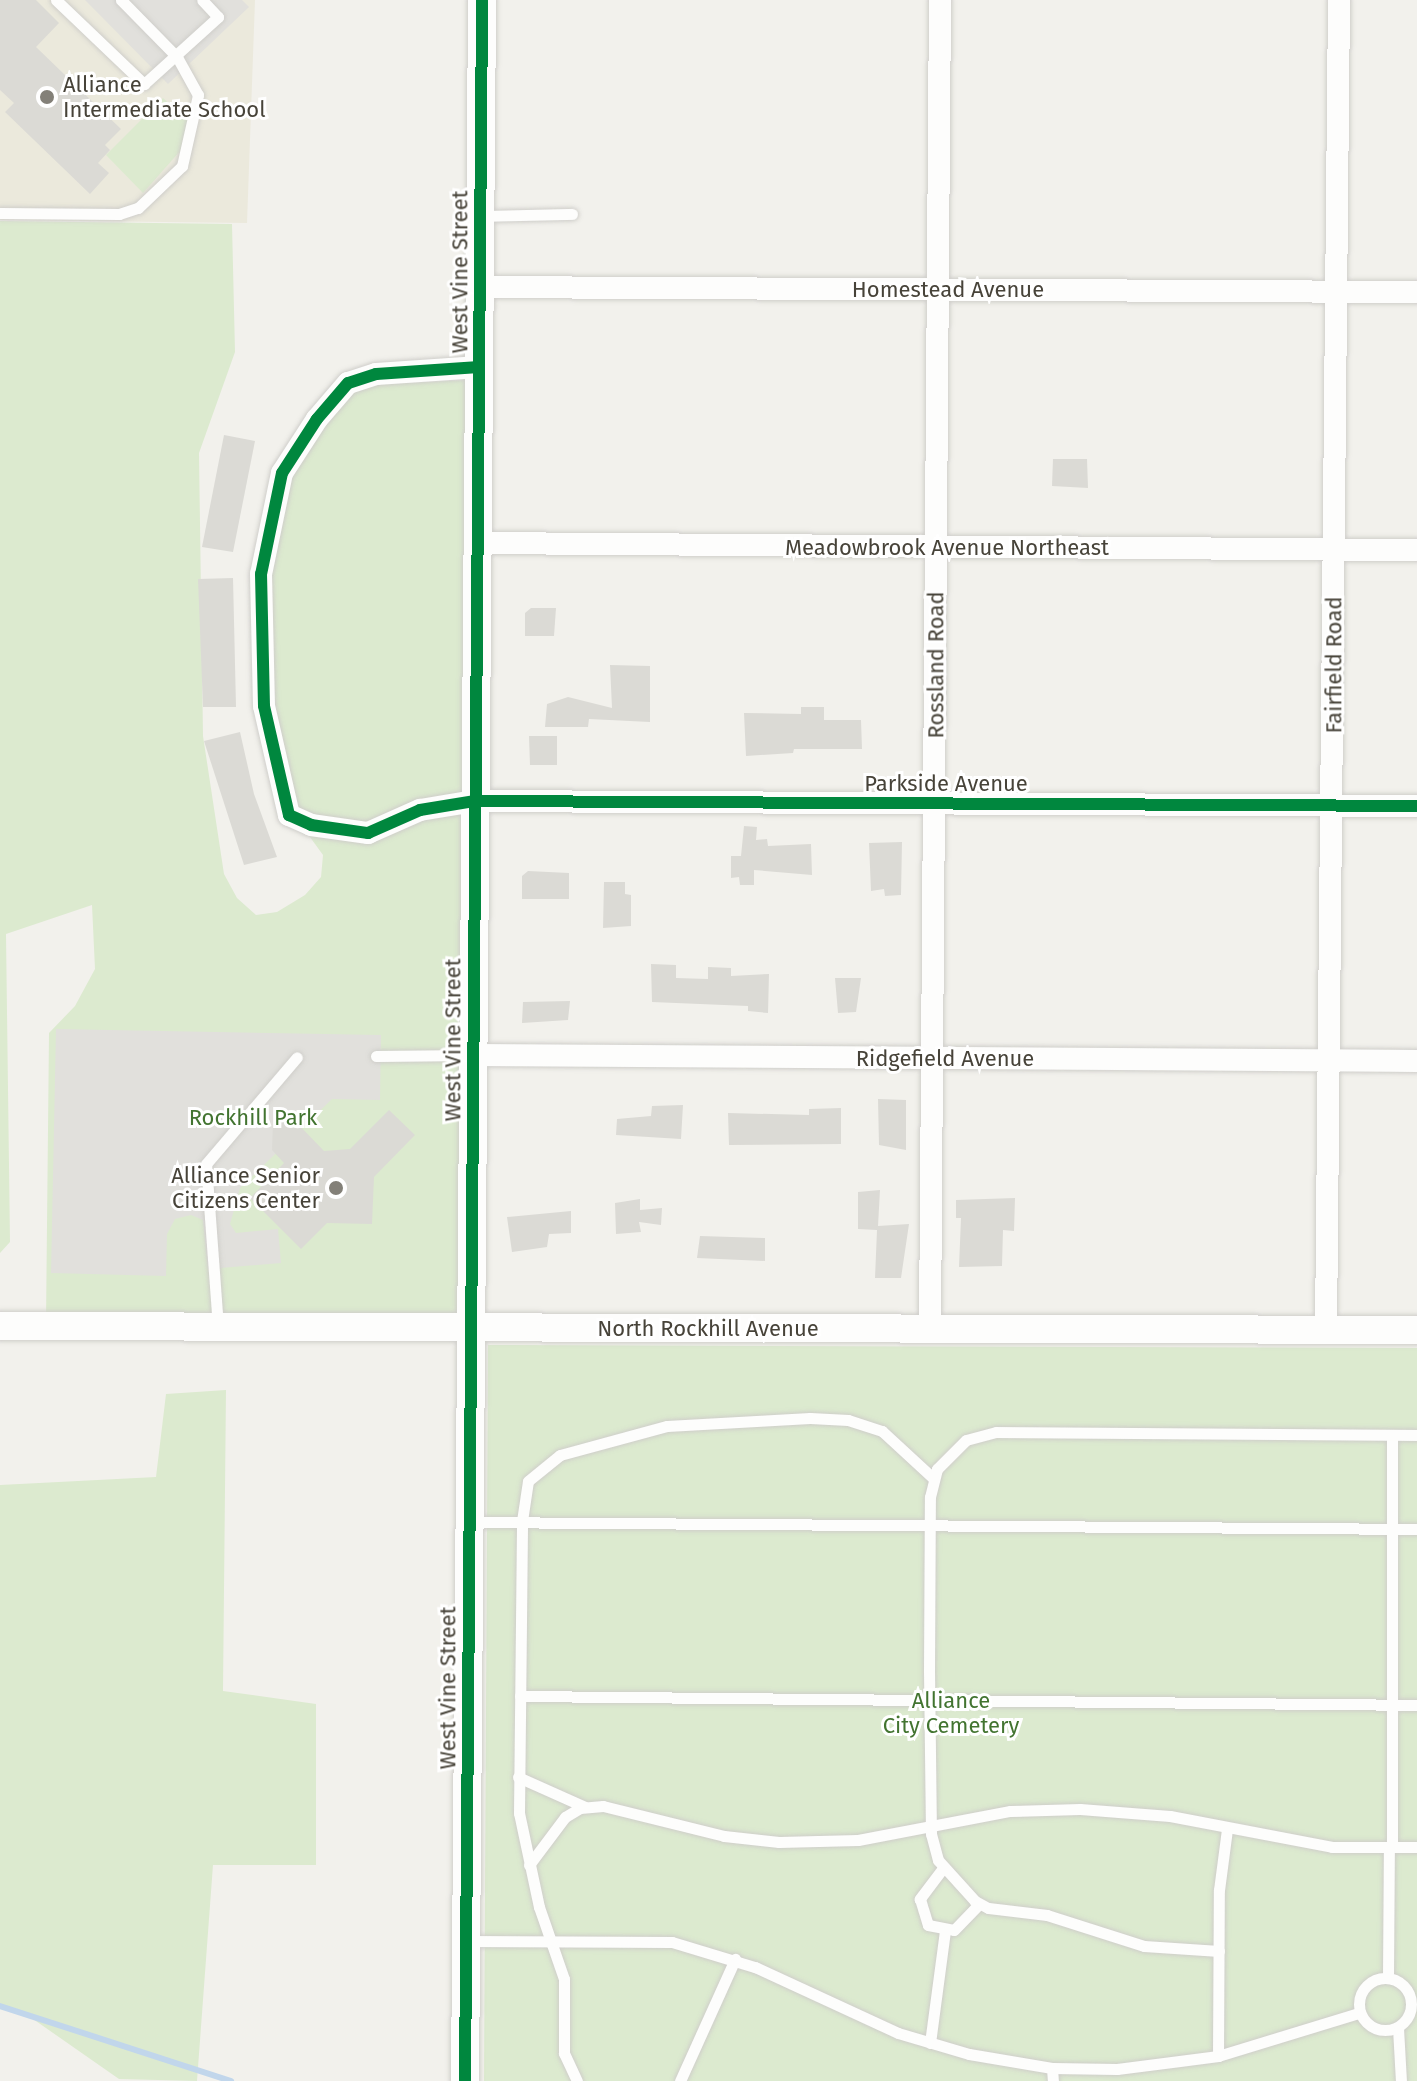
<!DOCTYPE html>
<style>
body{margin:0}
#map{position:relative;width:1417px;height:2081px;overflow:hidden;background:#f2f1ec;font-family:"Fira Sans",sans-serif}
div>[style]{position:absolute}
[style*='--x']{left:calc(var(--x)*1px);top:calc(var(--y)*1px);width:calc(var(--w)*1px);rotate:calc(var(--a)*1deg)}
.education>*{inset:0;background:#ebe9dc}
.green>*{inset:0;background:#dceacf}
.parking>*{inset:0;background:#e1e0dc}
.stream>*{height:6px;margin:-3px;padding:0 3px;transform-origin:3px;border-radius:3px;background:#c1d6eb}
.building>*{inset:0;background:#dbdad5}
.roads{filter:drop-shadow(0 0 2px #cfceca) drop-shadow(0 0 2px #cfceca)}
.service>*{height:11px;margin:-5.5px;padding:0 5.5px;transform-origin:5.5px;border-radius:5.5px;background:#fdfdfc}
.service>.ring{margin:-5.5px;padding:0;box-sizing:content-box;background:none;border:11px solid #fdfdfc;border-radius:50%}
.minor>*{height:22px;margin:-11px;padding:0 11px;transform-origin:11px;border-radius:11px;background:#fdfdfc}
.tertiary>*{height:28px;margin:-14px;padding:0 14px;transform-origin:14px;border-radius:14px;background:#fdfdfc}
.cycleway>*{height:12px;margin:-6px;padding:0 6px;transform-origin:6px;border-radius:6px;background:#00873e}
.dots>*{width:22px;height:22px;translate:-50% -50%;box-sizing:border-box;border:4px solid #fff;border-radius:50%}
span{translate:-50% -50%;white-space:nowrap;text-align:center;line-height:1.15;-webkit-text-stroke:6px #fff;paint-order:stroke}
.poi-label{font-size:22px;color:#474339}
.left{translate:0 -50%;text-align:left}
.right{translate:-100% -50%;text-align:right}
.street-label{font-size:22px;color:#474339}
.park-label{font-size:22px;color:#427430}
</style>
<div id="map">
<div class="education">
<div style="clip-path:polygon(0 0,255px 0,247px 223px,0 220px)"></div>
</div>
<div class="green">
<div style="clip-path:polygon(163px 98px,188px 121px,181px 150px,143px 193px,106px 155px)"></div>
<div style="clip-path:polygon(0 221px,232px 224px,235px 352px,199px 453px,203px 736px,224px 874px,237px 898px,256px 915px,277px 912px,305px 895px,321px 877px,323px 855px,294px 815px,269px 720px,268px 583px,284px 484px,332px 412px,361px 385px,468px 380px,460px 1324px,46px 1321px,49px 1033px,75px 1006px,95px 969px,92px 905px,6px 934px,10px 1242px,0 1253px)"></div>
<div style="clip-path:polygon(488px 1345px,1417px 1348px,1417px 2081px,484px 2081px)"></div>
<div style="clip-path:polygon(226px 1390px,223px 1691px,316px 1704px,316px 1865px,213px 1865px,197px 2081px,119px 2079px,23px 2012px,0 2008px,0 1485px,156px 1477px,166px 1394px)"></div>
</div>
<div class="parking">
<div style="clip-path:polygon(85px 0,242px 0,249px 7px,168px 84px)"></div>
<div style="clip-path:polygon(56px 1029px,381px 1035px,380px 1100px,332px 1099px,240px 1188px,230px 1224px,236px 1233px,278px 1229px,281px 1263px,208px 1269px,203px 1220px,191px 1215px,175px 1219px,167px 1234px,166px 1276px,51px 1273px)"></div>
</div>
<div class="stream">
<div style="--x:0;--y:2006;--w:243;--a:18"></div>
</div>
<div class="building">
<div style="clip-path:polygon(0 0,36px 0,59px 23px,36px 47px,121px 129px,105px 145px,110px 150px,98px 163px,109px 173px,90px 194px,5px 112px,14px 103px,0 90px)"></div>
<div style="clip-path:polygon(224px 435px,255px 441px,233px 552px,202px 547px)"></div>
<div style="clip-path:polygon(1053px 459px,1087px 459px,1088px 488px,1052px 486px)"></div>
<div style="clip-path:polygon(233px 578px,236px 707px,203px 707px,198px 579px)"></div>
<div style="clip-path:polygon(531px 608px,556px 608px,554px 636px,525px 636px,525px 613px)"></div>
<div style="clip-path:polygon(610px 665px,650px 666px,650px 722px,589px 719px,588px 727px,545px 727px,547px 704px,568px 697px,612px 708px)"></div>
<div style="clip-path:polygon(801px 707px,824px 707px,824px 720px,861px 720px,862px 749px,794px 749px,793px 753px,746px 756px,744px 713px,801px 714px)"></div>
<div style="clip-path:polygon(240px 732px,254px 794px,277px 857px,244px 865px,204px 741px)"></div>
<div style="clip-path:polygon(529px 736px,557px 736px,557px 765px,530px 765px)"></div>
<div style="clip-path:polygon(744px 826px,757px 827px,756px 840px,767px 839px,768px 846px,811px 844px,812px 875px,754px 870px,754px 885px,740px 885px,739px 877px,731px 878px,731px 856px,741px 856px)"></div>
<div style="clip-path:polygon(902px 842px,901px 895px,885px 896px,884px 889px,871px 891px,869px 843px)"></div>
<div style="clip-path:polygon(528px 871px,569px 873px,569px 899px,522px 899px,522px 876px)"></div>
<div style="clip-path:polygon(604px 882px,625px 882px,625px 894px,631px 895px,631px 926px,603px 928px)"></div>
<div style="clip-path:polygon(651px 964px,676px 965px,676px 978px,708px 979px,708px 967px,731px 968px,731px 976px,769px 974px,768px 1013px,748px 1011px,748px 1006px,652px 1002px)"></div>
<div style="clip-path:polygon(835px 978px,861px 978px,856px 1012px,838px 1013px)"></div>
<div style="clip-path:polygon(570px 1001px,568px 1020px,522px 1023px,523px 1002px)"></div>
<div style="clip-path:polygon(878px 1099px,906px 1100px,906px 1150px,879px 1145px)"></div>
<div style="clip-path:polygon(683px 1105px,681px 1139px,616px 1135px,617px 1119px,651px 1116px,652px 1106px)"></div>
<div style="clip-path:polygon(841px 1108px,841px 1144px,729px 1145px,728px 1113px,809px 1115px,809px 1109px)"></div>
<div style="clip-path:polygon(389px 1110px,415px 1135px,374px 1177px,372px 1224px,327px 1223px,301px 1249px,250px 1198px,284px 1163px,272px 1150px,273px 1122px,297px 1123px,324px 1151px,350px 1149px)"></div>
<div style="clip-path:polygon(880px 1190px,878px 1226px,909px 1224px,901px 1278px,875px 1278px,877px 1230px,858px 1229px,858px 1192px)"></div>
<div style="clip-path:polygon(1015px 1198px,1014px 1231px,1003px 1230px,1002px 1266px,959px 1267px,961px 1218px,956px 1218px,956px 1200px)"></div>
<div style="clip-path:polygon(640px 1199px,640px 1210px,662px 1208px,661px 1225px,639px 1222px,641px 1232px,616px 1234px,615px 1203px)"></div>
<div style="clip-path:polygon(571px 1211px,571px 1233px,549px 1234px,547px 1247px,512px 1252px,507px 1217px)"></div>
<div style="clip-path:polygon(700px 1236px,765px 1238px,765px 1261px,697px 1258px)"></div>
</div>
<div class="roads">
<div class="service">
<div style="--x:56;--y:0;--w:122;--a:43.7"></div>
<div style="--x:144;--y:84;--w:100;--a:-42.2"></div>
<div style="--x:218;--y:17;--w:23;--a:-133"></div>
<div style="--x:0;--y:213;--w:119;--a:0.5"></div>
<div style="--x:119;--y:214;--w:20;--a:-18"></div>
<div style="--x:138;--y:208;--w:61;--a:-43.7"></div>
<div style="--x:182;--y:166;--w:73;--a:-77.3"></div>
<div style="--x:198;--y:95;--w:43;--a:-118.9"></div>
<div style="--x:177;--y:57;--w:80;--a:-134.5"></div>
<div style="--x:481;--y:216;--w:91;--a:-1.3"></div>
<div style="--x:376;--y:1056;--w:96;--a:-0.6"></div>
<div style="--x:218;--y:1327;--w:163;--a:-94.2"></div>
<div style="--x:206;--y:1164;--w:140;--a:-49.6"></div>
<div style="--x:470;--y:1522;--w:947;--a:0.42"></div>
<div style="--x:520;--y:1696;--w:897;--a:0.57"></div>
<div style="--x:518;--y:1777;--w:73;--a:24.1"></div>
<div style="--x:1392;--y:1847;--w:412;--a:-90"></div>
<div style="--x:529;--y:1865;--w:60;--a:-53.1"></div>
<div style="--x:565;--y:1817;--w:17;--a:-31"></div>
<div style="--x:580;--y:1808;--w:23;--a:-5"></div>
<div style="--x:603;--y:1806;--w:125;--a:13.9"></div>
<div style="--x:724;--y:1836;--w:55;--a:6.2"></div>
<div style="--x:779;--y:1842;--w:79;--a:-1.5"></div>
<div style="--x:858;--y:1840;--w:155;--a:-10.8"></div>
<div style="--x:1010;--y:1811;--w:70;--a:-1.6"></div>
<div style="--x:1080;--y:1809;--w:90;--a:4.4"></div>
<div style="--x:1170;--y:1816;--w:165;--a:10.8"></div>
<div style="--x:1332;--y:1847;--w:85;--a:0"></div>
<div style="--x:943;--y:1868;--w:39;--a:127"></div>
<div style="--x:920;--y:1899;--w:27;--a:73"></div>
<div style="--x:928;--y:1925;--w:26;--a:11"></div>
<div style="--x:954;--y:1930;--w:36;--a:-46"></div>
<div style="--x:466;--y:1941;--w:206;--a:0.3"></div>
<div style="--x:672;--y:1942;--w:87;--a:16.8"></div>
<div style="--x:755;--y:1967;--w:157;--a:24.8"></div>
<div style="--x:898;--y:2033;--w:74;--a:16.5"></div>
<div style="--x:969;--y:2054;--w:84;--a:9.6"></div>
<div style="--x:1052;--y:2068;--w:65;--a:0.9"></div>
<div style="--x:1117;--y:2069;--w:102;--a:-7.3"></div>
<div style="--x:1218;--y:2056;--w:147;--a:-17"></div>
<div style="--x:1219;--y:1951;--w:75;--a:-176.2"></div>
<div style="--x:1144;--y:1946;--w:102;--a:-162.3"></div>
<div style="--x:1047;--y:1915;--w:59;--a:-173.2"></div>
<div style="--x:988;--y:1908;--w:15;--a:-152"></div>
<div style="--x:975;--y:1901;--w:55;--a:-132.1"></div>
<div style="--x:938;--y:1860;--w:27;--a:-105"></div>
<div style="--x:931;--y:1834;--w:162;--a:-90.7"></div>
<div style="--x:929;--y:1672;--w:175;--a:-89.7"></div>
<div style="--x:930;--y:1497;--w:29;--a:-76"></div>
<div style="--x:937;--y:1469;--w:41;--a:-45"></div>
<div style="--x:966;--y:1440;--w:31;--a:-15"></div>
<div style="--x:996;--y:1432;--w:421;--a:0.4"></div>
<div style="--x:1388;--y:1977;--w:129;--a:-89.6"></div>
<div class="ring" style="left:1359px;top:1978px;width:41px;height:41px"></div>
<div style="--x:1398;--y:2028;--w:53;--a:86.8"></div>
<div style="--x:930;--y:2043;--w:113;--a:-82.4"></div>
<div style="--x:1218;--y:2056;--w:166;--a:-89.7"></div>
<div style="--x:1219;--y:1890;--w:62;--a:-82.5"></div>
<div style="--x:1052;--y:2068;--w:13;--a:86"></div>
<div style="--x:577;--y:2081;--w:31;--a:-115"></div>
<div style="--x:564;--y:2053;--w:74;--a:-90"></div>
<div style="--x:564;--y:1979;--w:76;--a:-109.1"></div>
<div style="--x:539;--y:1907;--w:96;--a:-102"></div>
<div style="--x:519;--y:1813;--w:292;--a:-89.4"></div>
<div style="--x:522;--y:1521;--w:40;--a:-81.5"></div>
<div style="--x:528;--y:1481;--w:41;--a:-39.1"></div>
<div style="--x:560;--y:1455;--w:111;--a:-15.2"></div>
<div style="--x:667;--y:1426;--w:143;--a:-3.2"></div>
<div style="--x:810;--y:1418;--w:38;--a:3"></div>
<div style="--x:848;--y:1420;--w:36;--a:18"></div>
<div style="--x:882;--y:1431;--w:69;--a:42.7"></div>
<div style="--x:680;--y:2081;--w:134;--a:-65.7"></div>
</div>
<div class="minor">
<div style="--x:479;--y:287;--w:938;--a:0.31"></div>
<div style="--x:479;--y:367;--w:103;--a:176.1"></div>
<div style="--x:376;--y:374;--w:29;--a:162"></div>
<div style="--x:348;--y:383;--w:48;--a:130.7"></div>
<div style="--x:317;--y:419;--w:64;--a:122.9"></div>
<div style="--x:282;--y:473;--w:103;--a:101.7"></div>
<div style="--x:261;--y:574;--w:132;--a:88.7"></div>
<div style="--x:264;--y:706;--w:112;--a:77.1"></div>
<div style="--x:289;--y:815;--w:24;--a:24"></div>
<div style="--x:311;--y:825;--w:58;--a:8"></div>
<div style="--x:368;--y:833;--w:57;--a:-23.9"></div>
<div style="--x:420;--y:810;--w:56;--a:-9.3"></div>
<div style="--x:475;--y:801;--w:942;--a:0.3"></div>
<div style="--x:478;--y:543;--w:939;--a:0.43"></div>
<div style="--x:473;--y:1055;--w:944;--a:0.36"></div>
<div style="--x:930;--y:1329;--w:1329;--a:-89.57"></div>
<div style="--x:1326;--y:1330;--w:1330;--a:-89.44"></div>
</div>
<div class="tertiary">
<div style="--x:0;--y:1326;--w:1417;--a:0.16"></div>
<div style="--x:465;--y:2081;--w:2081;--a:-89.53"></div>
</div>
</div>
<div class="cycleway">
<div style="--x:479;--y:367;--w:103;--a:176.1"></div>
<div style="--x:376;--y:374;--w:29;--a:162"></div>
<div style="--x:348;--y:383;--w:48;--a:130.7"></div>
<div style="--x:317;--y:419;--w:64;--a:122.9"></div>
<div style="--x:282;--y:473;--w:103;--a:101.7"></div>
<div style="--x:261;--y:574;--w:132;--a:88.7"></div>
<div style="--x:264;--y:706;--w:112;--a:77.1"></div>
<div style="--x:289;--y:815;--w:24;--a:24"></div>
<div style="--x:311;--y:825;--w:58;--a:8"></div>
<div style="--x:368;--y:833;--w:57;--a:-23.9"></div>
<div style="--x:420;--y:810;--w:56;--a:-9.3"></div>
<div style="--x:475;--y:801;--w:942;--a:0.3"></div>
<div style="--x:465;--y:2081;--w:2081;--a:-89.53"></div>
</div>
<div class="dots">
<div style="left:47px;top:97px;background:#838078"></div>
<div style="left:336px;top:1188px;background:#838078"></div>
</div>
<div class="poi-label">
<span class="left" style="left:63px;top:97px">Alliance<br>Intermediate School</span>
<span class="right" style="left:320px;top:1188px">Alliance Senior<br>Citizens Center</span>
</div>
<div class="street-label">
<span style="left:460px;top:272px;rotate:-90deg">West Vine Street</span>
<span style="left:948px;top:290px">Homestead Avenue</span>
<span style="left:947px;top:548px">Meadowbrook Avenue Northeast</span>
<span style="left:936px;top:665px;rotate:-90deg">Rossland Road</span>
<span style="left:1334px;top:665px;rotate:-90deg">Fairfield Road</span>
<span style="left:946px;top:784px">Parkside Avenue</span>
<span style="left:453px;top:1040px;rotate:-90deg">West Vine Street</span>
<span style="left:945px;top:1059px">Ridgefield Avenue</span>
<span style="left:708px;top:1329px">North Rockhill Avenue</span>
<span style="left:448px;top:1688px;rotate:-90deg">West Vine Street</span>
</div>
<div class="park-label">
<span style="left:253px;top:1118px">Rockhill Park</span>
<span style="left:951px;top:1713px">Alliance<br>City Cemetery</span>
</div>
</div>
